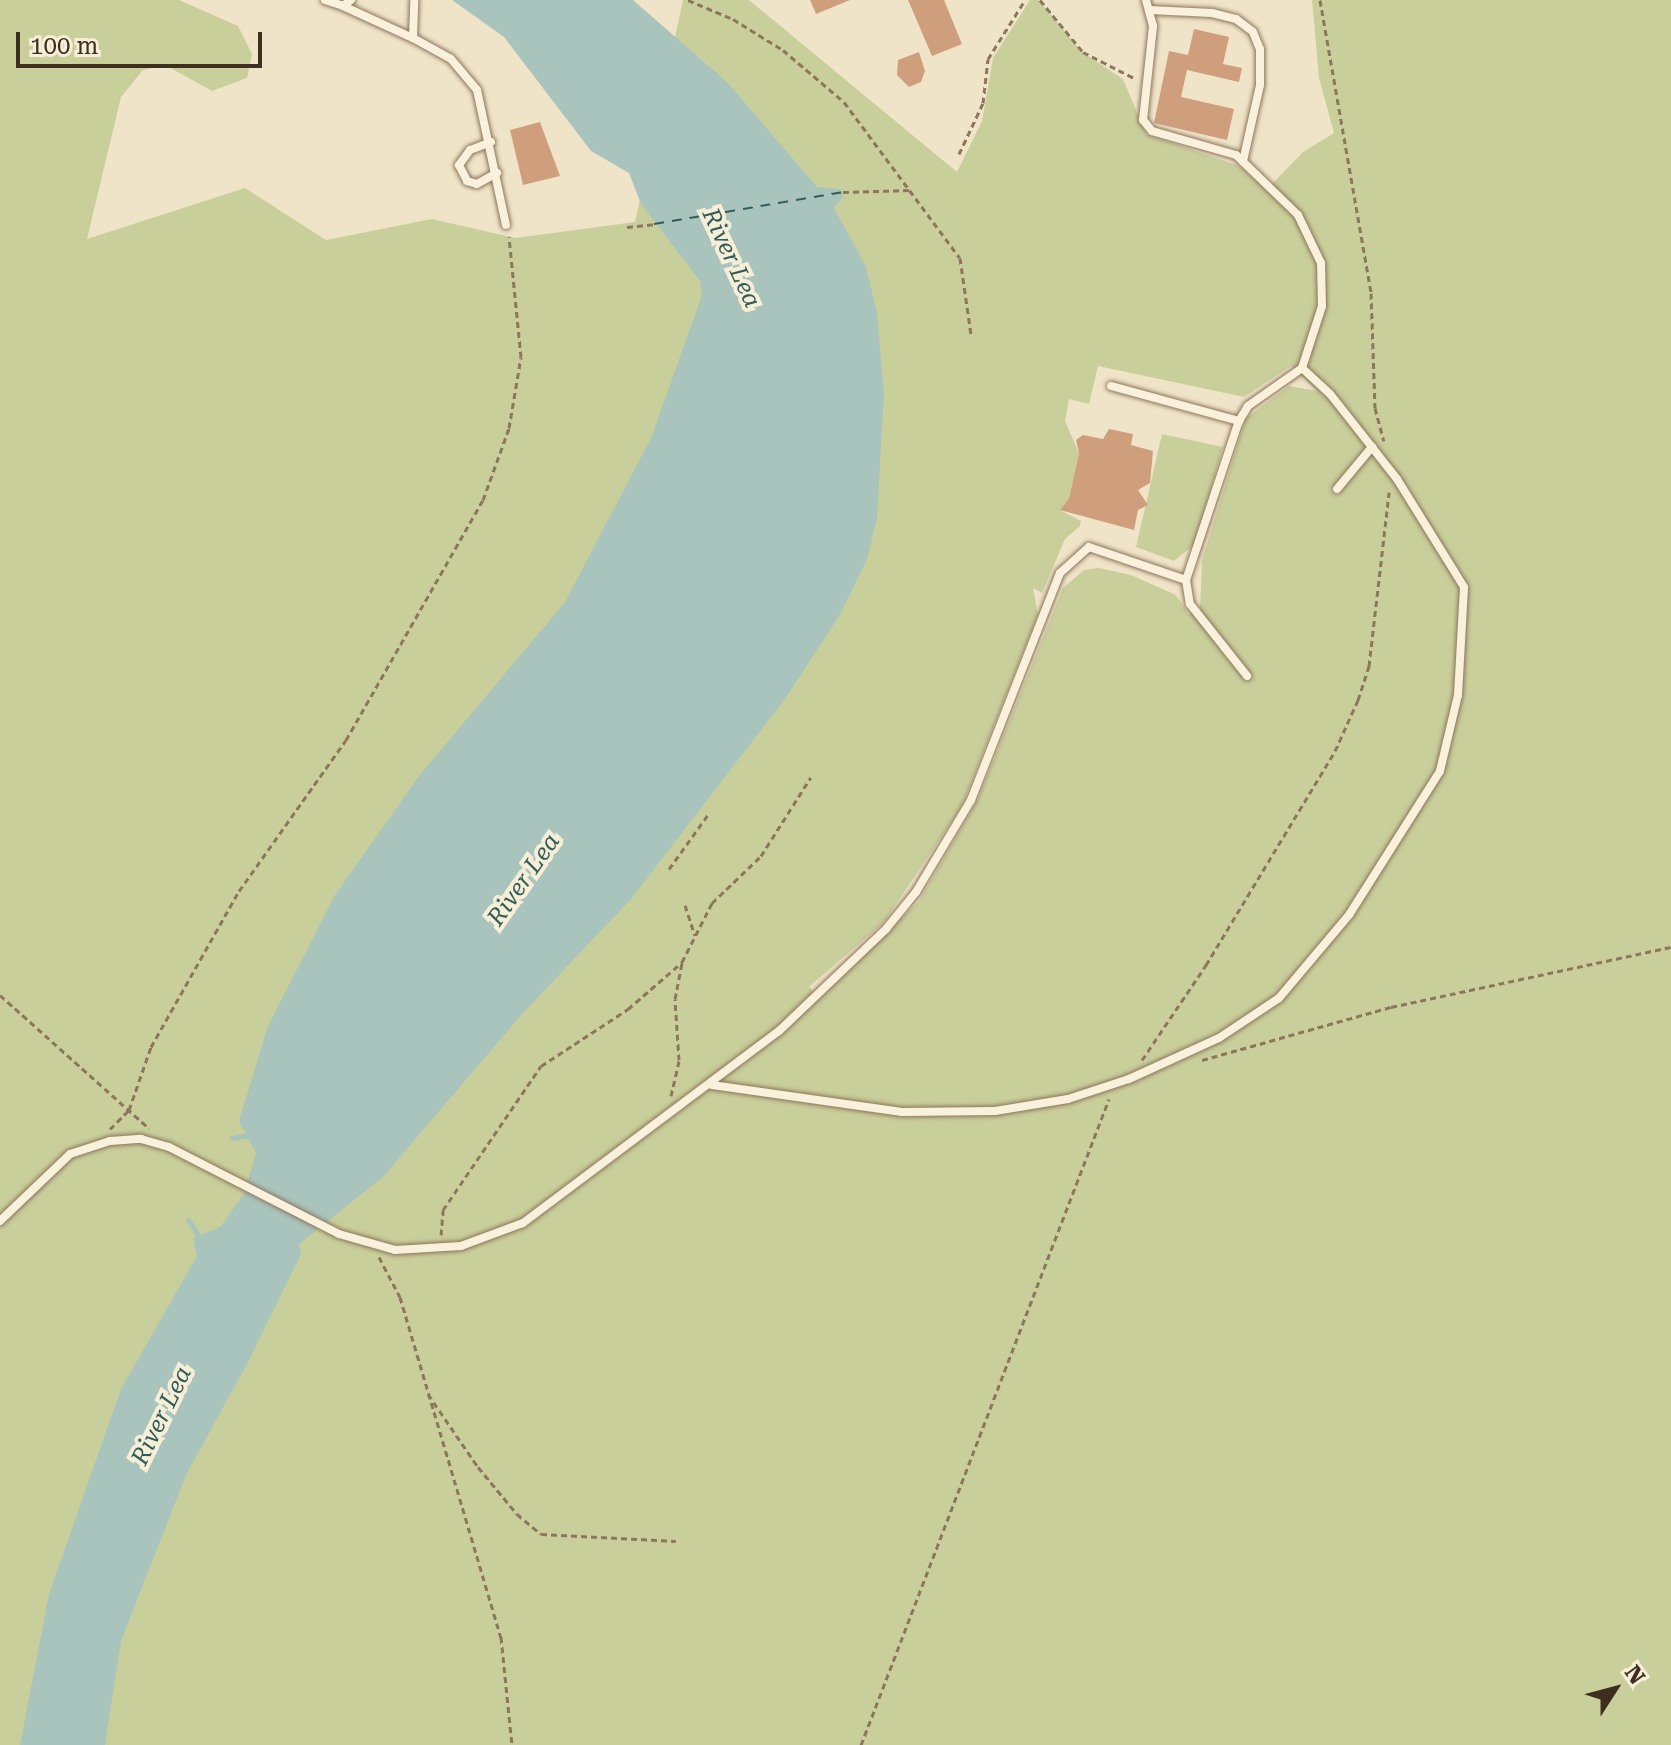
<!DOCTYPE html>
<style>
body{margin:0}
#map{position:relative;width:1671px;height:1745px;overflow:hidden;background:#f0e4c8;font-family:"Roboto Serif",serif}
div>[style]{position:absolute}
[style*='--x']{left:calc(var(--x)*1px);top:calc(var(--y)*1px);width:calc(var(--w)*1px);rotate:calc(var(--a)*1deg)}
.green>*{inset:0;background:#c9cf9b}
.water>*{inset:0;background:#a9c4bc}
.stream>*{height:5px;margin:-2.5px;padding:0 2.5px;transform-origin:2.5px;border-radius:2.5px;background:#a9c4bc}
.ferry>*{height:2px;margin-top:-1px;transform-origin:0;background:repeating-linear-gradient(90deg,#2f5d5a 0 10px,transparent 0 18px)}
.building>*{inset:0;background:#cf9f7d}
.path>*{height:3px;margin-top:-1.5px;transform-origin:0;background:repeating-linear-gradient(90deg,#8d765c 0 6px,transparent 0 10px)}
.roads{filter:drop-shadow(0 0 2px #8d765c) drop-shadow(0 0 2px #8d765c)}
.service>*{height:8px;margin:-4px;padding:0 4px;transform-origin:4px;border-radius:4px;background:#faf1dc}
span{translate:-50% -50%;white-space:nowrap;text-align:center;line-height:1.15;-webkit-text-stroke:8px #f7eed8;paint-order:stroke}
.water-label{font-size:24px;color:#2f5d5a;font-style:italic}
.north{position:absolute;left:1575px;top:1649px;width:80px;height:80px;-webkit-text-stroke:6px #f7eed8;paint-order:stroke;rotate:54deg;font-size:22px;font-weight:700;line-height:32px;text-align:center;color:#3d2e20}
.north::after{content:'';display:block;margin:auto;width:28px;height:36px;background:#3d2e20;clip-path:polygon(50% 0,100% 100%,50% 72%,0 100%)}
.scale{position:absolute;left:16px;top:32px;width:246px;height:36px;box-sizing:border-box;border:4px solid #3d2e20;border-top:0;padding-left:10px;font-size:24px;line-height:28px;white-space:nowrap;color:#3d2e20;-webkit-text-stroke:6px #f7eed8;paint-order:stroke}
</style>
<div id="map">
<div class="green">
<div style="clip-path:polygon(evenodd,0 0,179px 0,238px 26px,252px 54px,247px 78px,212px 91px,165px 65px,143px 70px,121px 97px,87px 239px,245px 188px,326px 240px,432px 219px,516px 238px,635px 222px,683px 0,749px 0,957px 172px,982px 121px,993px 58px,1030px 0,1039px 0,1082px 52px,1123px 79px,1146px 134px,1239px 166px,1266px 190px,1303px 152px,1334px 133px,1319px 78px,1312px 0,1671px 0,1671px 1745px,0 1745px,0 0,1098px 366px,1244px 397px,1291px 366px,1317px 391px,1289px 386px,1246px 418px,1202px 560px,1200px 610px,1189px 614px,1176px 595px,1131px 575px,1099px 568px,1084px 570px,1063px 588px,978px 799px,919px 901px,820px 998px,809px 987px,884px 922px,962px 806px,1038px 615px,1033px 588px,1042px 593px,1065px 539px,1080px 526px,1081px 521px,1060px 510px,1069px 498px,1079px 453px,1065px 421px,1069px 399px,1089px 404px,1098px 366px)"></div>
<div style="clip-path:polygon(1162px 434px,1223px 447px,1195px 544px,1174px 561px,1136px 547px)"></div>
</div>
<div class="water">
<div style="clip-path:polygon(452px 0,633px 0,728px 83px,817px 187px,840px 189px,843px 197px,834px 208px,866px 267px,877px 313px,884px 393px,877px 518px,867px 559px,841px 613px,785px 699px,631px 899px,522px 1014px,383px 1177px,299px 1244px,301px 1254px,248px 1362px,186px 1475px,121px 1641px,105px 1745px,20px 1745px,49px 1594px,121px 1389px,197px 1256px,193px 1238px,220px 1227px,244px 1194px,256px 1153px,239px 1121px,268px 1026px,335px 895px,419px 776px,565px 602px,651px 438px,702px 295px,700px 281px,641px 204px,629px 173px,591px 151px,504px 37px)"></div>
</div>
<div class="stream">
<div style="--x:232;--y:1138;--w:17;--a:-10"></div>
<div style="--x:188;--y:1220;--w:23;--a:56"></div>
</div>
<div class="ferry">
<div style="--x:654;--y:224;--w:192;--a:-9.6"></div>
</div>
<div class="building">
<div style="clip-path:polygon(810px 0,850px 0,816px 14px)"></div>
<div style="clip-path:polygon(908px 0,944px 0,962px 44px,932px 56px)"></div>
<div style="clip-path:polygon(1194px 29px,1229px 37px,1223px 64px,1242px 68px,1239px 82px,1187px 70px,1181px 97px,1234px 109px,1227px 140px,1154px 123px,1169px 51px,1188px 55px)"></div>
<div style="clip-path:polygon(919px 52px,925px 71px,921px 82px,909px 87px,897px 75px,898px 60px)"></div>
<div style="clip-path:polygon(540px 122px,560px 176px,523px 185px,510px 130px)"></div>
<div style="clip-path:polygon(1109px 429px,1133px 434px,1131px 445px,1153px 451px,1150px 483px,1138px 490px,1148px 505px,1138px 510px,1134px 530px,1060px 510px,1069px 498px,1079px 453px,1076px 440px,1083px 435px,1103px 439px)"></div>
</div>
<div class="path">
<div style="--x:688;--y:0;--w:49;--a:22.9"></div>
<div style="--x:733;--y:19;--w:59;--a:31.8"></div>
<div style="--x:783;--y:50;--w:80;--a:40.4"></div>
<div style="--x:844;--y:102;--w:194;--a:53.4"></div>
<div style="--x:960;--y:258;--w:77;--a:81.8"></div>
<div style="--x:1040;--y:0;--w:67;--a:50.4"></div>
<div style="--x:1083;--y:52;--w:57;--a:27"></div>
<div style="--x:1320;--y:0;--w:297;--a:80.1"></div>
<div style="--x:1371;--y:293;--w:115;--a:88"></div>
<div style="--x:1375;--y:408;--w:34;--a:75"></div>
<div style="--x:959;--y:154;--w:56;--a:-64.8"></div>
<div style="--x:983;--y:103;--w:44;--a:-83.5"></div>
<div style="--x:988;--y:59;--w:70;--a:-57.9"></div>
<div style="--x:843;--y:192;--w:68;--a:-1.7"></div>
<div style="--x:627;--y:227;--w:27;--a:-6"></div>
<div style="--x:669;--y:869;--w:70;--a:-54.3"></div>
<div style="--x:685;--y:905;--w:32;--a:72"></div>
<div style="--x:0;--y:995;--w:200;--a:41.8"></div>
<div style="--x:1142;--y:1060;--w:115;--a:-56"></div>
<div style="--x:1206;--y:965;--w:250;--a:-58.9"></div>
<div style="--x:1335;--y:751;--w:56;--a:-65.7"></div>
<div style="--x:1358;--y:700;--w:36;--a:-72"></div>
<div style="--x:1369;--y:666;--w:175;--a:-83.4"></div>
<div style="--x:1202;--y:1060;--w:196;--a:-15.7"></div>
<div style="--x:1391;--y:1007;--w:286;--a:-12.1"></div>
<div style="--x:671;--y:1096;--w:37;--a:-77"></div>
<div style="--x:679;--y:1060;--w:61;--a:-93.8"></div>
<div style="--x:675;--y:999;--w:38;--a:-79"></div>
<div style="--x:682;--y:962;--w:66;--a:-63"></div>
<div style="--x:712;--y:903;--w:68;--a:-43.8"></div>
<div style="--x:761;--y:856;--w:93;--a:-57.7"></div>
<div style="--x:110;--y:1129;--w:27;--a:-45"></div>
<div style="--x:129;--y:1110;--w:67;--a:-70.8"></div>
<div style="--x:151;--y:1047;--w:179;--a:-60.6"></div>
<div style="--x:239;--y:891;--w:185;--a:-54.7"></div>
<div style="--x:346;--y:740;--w:276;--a:-60.3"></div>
<div style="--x:483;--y:500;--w:77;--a:-70.1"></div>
<div style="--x:509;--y:428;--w:72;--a:-80.4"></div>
<div style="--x:521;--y:357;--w:121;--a:-95.7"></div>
<div style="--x:441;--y:1235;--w:25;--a:-85"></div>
<div style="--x:443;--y:1210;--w:174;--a:-55.8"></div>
<div style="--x:541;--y:1066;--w:104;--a:-33.2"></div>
<div style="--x:628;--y:1009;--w:72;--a:-41"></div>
<div style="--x:379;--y:1257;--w:45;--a:62.3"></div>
<div style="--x:400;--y:1297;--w:355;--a:73.5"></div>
<div style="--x:501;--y:1637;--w:109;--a:84.2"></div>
<div style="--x:428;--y:1394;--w:88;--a:55.6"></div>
<div style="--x:478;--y:1467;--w:61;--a:50.3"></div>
<div style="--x:517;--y:1514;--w:31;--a:40"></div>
<div style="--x:541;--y:1534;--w:135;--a:3"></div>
<div style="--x:861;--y:1745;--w:692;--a:-69"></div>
</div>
<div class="roads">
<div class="service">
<div style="--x:325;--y:0;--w:19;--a:18"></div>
<div style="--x:343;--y:6;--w:10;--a:-37"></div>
<div style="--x:343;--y:6;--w:77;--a:24.6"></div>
<div style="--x:413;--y:38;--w:38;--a:-88"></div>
<div style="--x:1149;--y:10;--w:63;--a:2.7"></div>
<div style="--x:1212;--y:13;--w:25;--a:14"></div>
<div style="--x:1236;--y:19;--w:21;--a:37"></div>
<div style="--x:1253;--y:32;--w:18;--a:68"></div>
<div style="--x:1260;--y:49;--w:36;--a:90"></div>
<div style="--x:1260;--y:85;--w:78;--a:102.6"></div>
<div style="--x:413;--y:38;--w:43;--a:28.9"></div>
<div style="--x:451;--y:59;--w:40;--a:50"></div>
<div style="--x:477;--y:90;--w:138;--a:77.9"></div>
<div style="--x:491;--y:142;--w:22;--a:159"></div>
<div style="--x:470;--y:150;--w:19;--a:126"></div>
<div style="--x:459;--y:165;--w:18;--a:63"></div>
<div style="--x:467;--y:181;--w:10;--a:17"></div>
<div style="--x:477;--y:184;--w:23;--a:-29"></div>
<div style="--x:1111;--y:386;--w:133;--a:15.3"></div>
<div style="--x:1337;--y:489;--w:55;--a:-50.2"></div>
<div style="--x:1186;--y:580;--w:24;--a:81"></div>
<div style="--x:1190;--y:604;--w:92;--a:51.6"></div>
<div style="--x:712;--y:1085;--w:192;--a:8.1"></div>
<div style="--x:902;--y:1112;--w:93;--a:-0.6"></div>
<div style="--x:995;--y:1111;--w:74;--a:-9.3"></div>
<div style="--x:1068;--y:1099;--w:64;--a:-18.2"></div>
<div style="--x:1129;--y:1079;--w:99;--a:-24.5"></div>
<div style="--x:1219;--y:1038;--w:72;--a:-33.7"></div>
<div style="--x:1279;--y:998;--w:109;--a:-49.9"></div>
<div style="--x:1349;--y:915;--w:170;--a:-57.7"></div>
<div style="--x:1440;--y:771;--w:78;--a:-76.7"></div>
<div style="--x:1458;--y:695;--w:108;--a:-86.8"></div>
<div style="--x:1464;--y:587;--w:127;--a:-121.8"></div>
<div style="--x:1397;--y:479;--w:108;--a:-128.2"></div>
<div style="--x:1330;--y:394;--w:38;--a:-137"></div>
<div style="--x:1302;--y:368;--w:65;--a:-72.1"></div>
<div style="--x:1322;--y:306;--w:43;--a:-91.3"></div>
<div style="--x:1321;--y:263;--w:53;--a:-115.6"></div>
<div style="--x:1298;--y:215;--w:86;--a:-135.9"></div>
<div style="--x:1236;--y:155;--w:87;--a:-164.1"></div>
<div style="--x:1152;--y:131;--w:14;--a:-129"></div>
<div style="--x:1143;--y:120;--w:95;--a:-83.9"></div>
<div style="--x:1153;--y:26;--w:27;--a:-105"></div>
<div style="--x:0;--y:1221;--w:97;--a:-43.7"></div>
<div style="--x:70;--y:1154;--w:42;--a:-18"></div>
<div style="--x:110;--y:1141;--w:31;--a:-4"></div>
<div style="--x:141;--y:1139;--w:29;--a:16"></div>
<div style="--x:169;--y:1147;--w:191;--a:27.1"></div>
<div style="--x:339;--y:1234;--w:58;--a:15.9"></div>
<div style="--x:395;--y:1250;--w:66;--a:-3.5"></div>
<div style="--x:461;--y:1246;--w:66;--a:-20.4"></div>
<div style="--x:523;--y:1223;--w:320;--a:-36.9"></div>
<div style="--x:779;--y:1031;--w:148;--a:-43.6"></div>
<div style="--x:886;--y:929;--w:48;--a:-51"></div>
<div style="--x:916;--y:892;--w:107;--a:-59.1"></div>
<div style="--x:971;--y:800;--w:244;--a:-68.6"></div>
<div style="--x:1060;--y:573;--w:39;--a:-42"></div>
<div style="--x:1089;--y:547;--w:102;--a:18.8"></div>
<div style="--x:1186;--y:580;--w:168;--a:-71.6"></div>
<div style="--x:1239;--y:421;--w:17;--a:-59"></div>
<div style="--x:1248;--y:406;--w:66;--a:-35.1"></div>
</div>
</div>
<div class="water-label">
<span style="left:731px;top:258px;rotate:65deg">River Lea</span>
<span style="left:524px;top:880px;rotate:-55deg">River Lea</span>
<span style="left:162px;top:1416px;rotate:-64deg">River Lea</span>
</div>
<div class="north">N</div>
<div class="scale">100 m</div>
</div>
